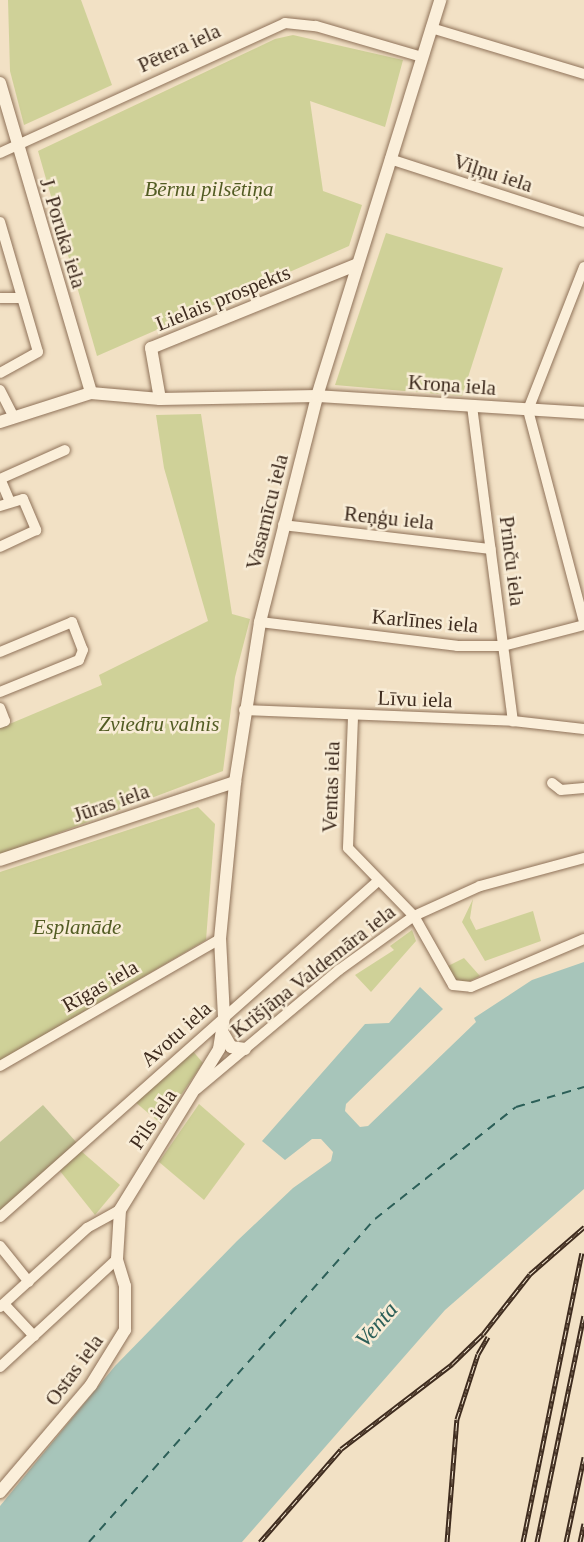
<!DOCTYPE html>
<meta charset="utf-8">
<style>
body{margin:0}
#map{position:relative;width:584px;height:1542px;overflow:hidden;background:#f2e1c5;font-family:"Times New Roman",serif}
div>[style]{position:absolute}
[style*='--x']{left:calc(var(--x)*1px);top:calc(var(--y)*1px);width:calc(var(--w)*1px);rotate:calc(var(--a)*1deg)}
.green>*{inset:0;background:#cfd198}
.cemetery>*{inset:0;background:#c3c697}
.water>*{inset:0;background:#a7c5ba}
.ferry>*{height:2px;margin-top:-1px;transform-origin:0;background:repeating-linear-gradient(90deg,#2c5f58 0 9px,transparent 0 16px)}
.roads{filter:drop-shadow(0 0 2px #8f7259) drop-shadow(0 0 2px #8f7259)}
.minor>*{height:10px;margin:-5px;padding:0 5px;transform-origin:5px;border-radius:5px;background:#fbefda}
.tertiary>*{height:12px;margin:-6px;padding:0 6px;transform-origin:6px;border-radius:6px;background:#fbefda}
.rail>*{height:5px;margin-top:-2.5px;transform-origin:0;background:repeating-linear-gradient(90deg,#f8ecd6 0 8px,#3e2b1e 0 16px);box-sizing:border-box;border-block:2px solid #3e2b1e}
span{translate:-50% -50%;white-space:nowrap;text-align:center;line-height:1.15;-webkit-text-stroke:5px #f8ecd6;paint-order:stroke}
.street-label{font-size:21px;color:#3e2b1e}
.park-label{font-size:21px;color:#525c23;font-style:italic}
.water-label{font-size:23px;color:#2c5f58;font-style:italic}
</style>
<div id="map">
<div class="green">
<div style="clip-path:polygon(8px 0,81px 0,112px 85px,24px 125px,10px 71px)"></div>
<div style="clip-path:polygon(293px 35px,403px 60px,385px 127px,310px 101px,323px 191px,362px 205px,349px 246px,97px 356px,38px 151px,275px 39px)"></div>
<div style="clip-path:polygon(386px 233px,503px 268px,462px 396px,335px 385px)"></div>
<div style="clip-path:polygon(201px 414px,232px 614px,250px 619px,235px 677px,223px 771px,0 855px,0 728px,102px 685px,99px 675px,208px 621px,164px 468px,156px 415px)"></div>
<div style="clip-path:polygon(198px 807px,215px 824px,206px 940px,0 1061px,0 872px)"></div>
<div style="clip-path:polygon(473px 899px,470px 918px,476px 930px,533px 911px,541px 941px,485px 961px,462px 922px)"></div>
<div style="clip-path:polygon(412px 930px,416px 941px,371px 992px,355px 975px,394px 950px,390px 946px)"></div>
<div style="clip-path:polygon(464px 958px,480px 976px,466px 983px,456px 981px,446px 967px)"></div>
<div style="clip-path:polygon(191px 1049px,203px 1063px,161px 1124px,134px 1101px)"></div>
<div style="clip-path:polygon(199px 1104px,245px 1144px,204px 1200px,159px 1162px)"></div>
<div style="clip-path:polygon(81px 1151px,120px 1185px,95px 1215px,60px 1171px)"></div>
</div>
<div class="cemetery">
<div style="clip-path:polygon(43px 1105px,77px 1143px,0 1211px,0 1142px)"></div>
</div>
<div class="water">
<div style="clip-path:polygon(584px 962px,584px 1189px,445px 1310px,242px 1542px,0 1542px,0 1506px,115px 1366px,237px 1241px,293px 1188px,331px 1161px,333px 1152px,321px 1139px,312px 1139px,285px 1160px,262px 1141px,365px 1024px,389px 1023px,420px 987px,443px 1009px,346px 1104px,345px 1111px,360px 1127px,368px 1126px,476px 1022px,474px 1018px,532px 980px)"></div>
</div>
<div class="ferry">
<div style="--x:89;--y:1542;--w:431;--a:-48.5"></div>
<div style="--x:375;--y:1219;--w:180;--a:-38.5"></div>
<div style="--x:516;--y:1107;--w:71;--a:-16.4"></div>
</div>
<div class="roads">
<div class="minor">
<div style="--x:431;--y:28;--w:160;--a:16.7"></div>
<div style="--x:0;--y:153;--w:313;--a:-24.5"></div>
<div style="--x:285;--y:23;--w:31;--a:6"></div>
<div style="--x:316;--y:26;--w:110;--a:16.3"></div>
<div style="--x:390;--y:159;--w:204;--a:18"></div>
<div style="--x:0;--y:222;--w:135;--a:73.7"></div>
<div style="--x:38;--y:352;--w:43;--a:151.1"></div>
<div style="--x:584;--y:267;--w:154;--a:111.4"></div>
<div style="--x:528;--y:410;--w:219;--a:75.2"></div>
<div style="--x:0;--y:298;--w:20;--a:0"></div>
<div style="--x:0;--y:390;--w:29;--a:63"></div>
<div style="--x:472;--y:406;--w:318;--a:82.6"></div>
<div style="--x:10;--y:502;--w:25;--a:-113"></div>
<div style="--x:0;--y:479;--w:71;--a:-24"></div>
<div style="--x:0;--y:506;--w:24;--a:-17"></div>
<div style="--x:23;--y:499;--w:34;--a:67"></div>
<div style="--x:36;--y:530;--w:40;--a:155"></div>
<div style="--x:283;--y:525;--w:209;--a:6.6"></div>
<div style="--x:260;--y:622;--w:198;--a:6.9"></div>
<div style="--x:457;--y:646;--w:46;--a:0"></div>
<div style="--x:503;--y:646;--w:84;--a:-14.5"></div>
<div style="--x:0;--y:652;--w:78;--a:-22.6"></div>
<div style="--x:72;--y:622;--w:30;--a:69"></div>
<div style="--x:83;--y:650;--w:11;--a:112"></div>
<div style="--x:79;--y:660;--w:85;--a:157.9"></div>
<div style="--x:0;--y:708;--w:14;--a:69"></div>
<div style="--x:5;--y:721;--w:5;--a:158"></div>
<div style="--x:244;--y:710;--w:269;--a:2.3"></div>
<div style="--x:513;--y:721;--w:71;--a:6.4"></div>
<div style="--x:353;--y:717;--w:131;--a:92.2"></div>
<div style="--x:348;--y:848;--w:95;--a:45.9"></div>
<div style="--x:414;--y:916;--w:79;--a:60.5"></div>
<div style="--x:453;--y:985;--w:18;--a:6"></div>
<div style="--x:471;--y:987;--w:123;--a:-23"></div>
<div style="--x:552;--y:783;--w:11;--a:38"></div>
<div style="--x:561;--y:790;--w:23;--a:-5"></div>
<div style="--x:0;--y:1066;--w:254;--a:-30"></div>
<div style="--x:197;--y:1089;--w:185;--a:-40"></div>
<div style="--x:339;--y:970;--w:92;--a:-35.8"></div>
<div style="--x:414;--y:916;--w:72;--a:-24.4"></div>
<div style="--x:480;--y:886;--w:108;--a:-15.1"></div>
<div style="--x:0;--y:1217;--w:506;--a:-41.63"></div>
<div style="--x:0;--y:1246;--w:46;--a:51.1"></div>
<div style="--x:4;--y:1304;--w:44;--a:46.8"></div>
<div style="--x:0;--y:1307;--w:118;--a:-42.2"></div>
<div style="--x:87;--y:1228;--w:38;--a:-29"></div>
<div style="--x:0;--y:1367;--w:159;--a:-42.7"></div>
</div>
<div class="tertiary">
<div style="--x:0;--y:83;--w:323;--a:73.6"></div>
<div style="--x:160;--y:399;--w:52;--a:-100"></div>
<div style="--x:151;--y:348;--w:223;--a:-22.1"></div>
<div style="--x:0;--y:422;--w:96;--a:-17.7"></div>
<div style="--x:91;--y:393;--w:69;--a:5"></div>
<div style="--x:160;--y:399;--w:157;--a:-1.1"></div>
<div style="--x:317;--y:396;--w:268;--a:3.6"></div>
<div style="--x:0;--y:860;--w:248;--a:-18.4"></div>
<div style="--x:223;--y:1033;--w:16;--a:60"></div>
<div style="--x:231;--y:1047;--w:14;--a:8"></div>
<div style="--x:0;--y:1492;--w:140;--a:-49.6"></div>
<div style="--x:91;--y:1385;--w:65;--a:-58.3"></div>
<div style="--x:125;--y:1330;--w:44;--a:-90"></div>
<div style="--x:125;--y:1286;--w:28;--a:-107"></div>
<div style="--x:117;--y:1259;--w:49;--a:-86.5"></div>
<div style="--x:120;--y:1210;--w:189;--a:-58.4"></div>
<div style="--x:219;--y:1049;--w:32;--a:-81"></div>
<div style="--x:224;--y:1017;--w:78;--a:-92.9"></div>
<div style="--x:220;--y:939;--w:158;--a:-84.5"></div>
<div style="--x:235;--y:782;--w:162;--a:-81.1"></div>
<div style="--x:260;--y:622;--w:233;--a:-75.8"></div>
<div style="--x:317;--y:396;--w:415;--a:-72.7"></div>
</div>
</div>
<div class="rail">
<div style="--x:260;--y:1542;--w:123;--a:-48.9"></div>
<div style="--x:341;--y:1449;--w:140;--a:-37.4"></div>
<div style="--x:452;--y:1364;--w:43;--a:-44.1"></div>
<div style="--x:483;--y:1334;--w:76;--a:-51.9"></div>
<div style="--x:530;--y:1274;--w:72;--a:-41"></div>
<div style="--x:447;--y:1542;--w:123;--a:-85.4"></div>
<div style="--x:457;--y:1419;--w:68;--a:-72.1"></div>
<div style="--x:478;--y:1354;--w:20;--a:-60"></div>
<div style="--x:523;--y:1542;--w:295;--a:-78.5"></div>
<div style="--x:537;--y:1542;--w:231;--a:-78.3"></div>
<div style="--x:566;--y:1542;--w:87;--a:-78"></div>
<div style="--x:580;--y:1542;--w:19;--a:-78"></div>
</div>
<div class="street-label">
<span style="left:179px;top:48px;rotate:-25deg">Pētera iela</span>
<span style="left:493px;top:173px;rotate:18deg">Viļņu iela</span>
<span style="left:63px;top:233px;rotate:73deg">J. Poruka iela</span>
<span style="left:223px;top:298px;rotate:-22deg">Lielais prospekts</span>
<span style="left:452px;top:385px;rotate:4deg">Kroņa iela</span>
<span style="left:267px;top:512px;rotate:-76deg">Vasarnīcu iela</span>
<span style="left:389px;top:518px;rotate:6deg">Reņģu iela</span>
<span style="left:512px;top:561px;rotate:83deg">Prinču iela</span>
<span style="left:425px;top:621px;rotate:5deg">Karlīnes iela</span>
<span style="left:415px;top:699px;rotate:2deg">Līvu iela</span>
<span style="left:331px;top:787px;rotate:-88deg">Ventas iela</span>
<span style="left:111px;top:803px;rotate:-19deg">Jūras iela</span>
<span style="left:313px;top:971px;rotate:-38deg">Krišjāņa Valdemāra iela</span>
<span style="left:100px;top:986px;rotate:-30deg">Rīgas iela</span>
<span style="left:176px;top:1034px;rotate:-42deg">Avotu iela</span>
<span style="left:153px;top:1119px;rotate:-56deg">Pils iela</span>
<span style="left:74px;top:1370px;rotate:-54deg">Ostas iela</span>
</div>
<div class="park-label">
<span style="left:209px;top:189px">Bērnu pilsētiņa</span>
<span style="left:159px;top:724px">Zviedru valnis</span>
<span style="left:77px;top:927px">Esplanāde</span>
</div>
<div class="water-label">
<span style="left:377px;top:1325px;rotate:-49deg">Venta</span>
</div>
</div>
